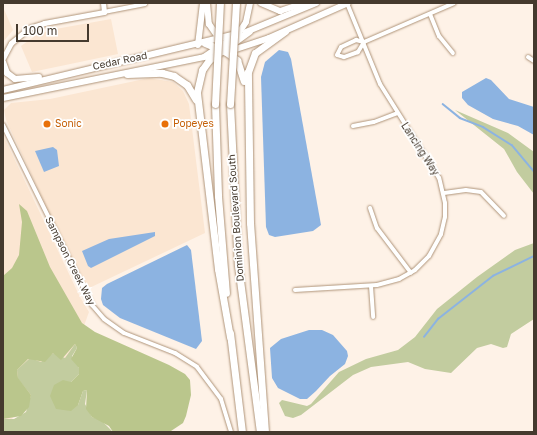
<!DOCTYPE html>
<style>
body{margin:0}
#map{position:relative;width:537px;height:435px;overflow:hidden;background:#fef2e7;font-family:"Golos Text",sans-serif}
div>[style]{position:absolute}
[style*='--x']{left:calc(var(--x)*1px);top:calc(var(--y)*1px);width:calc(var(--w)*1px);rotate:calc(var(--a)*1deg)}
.built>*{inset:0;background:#fbe6d2}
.green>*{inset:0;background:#c2cc9f}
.forest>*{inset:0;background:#bac68c}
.water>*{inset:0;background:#8cb3e1}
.stream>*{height:1.5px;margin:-0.75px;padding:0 0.75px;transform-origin:0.75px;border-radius:0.75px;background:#8cb3e1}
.roads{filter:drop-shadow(0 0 1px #af9479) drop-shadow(0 0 1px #af9479)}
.minor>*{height:4px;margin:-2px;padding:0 2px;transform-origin:2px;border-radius:2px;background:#fff}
.tertiary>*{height:5px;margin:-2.5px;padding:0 2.5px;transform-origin:2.5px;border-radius:2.5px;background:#fff}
.primary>*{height:6px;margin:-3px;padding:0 3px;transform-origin:3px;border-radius:3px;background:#fff}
.trunk>*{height:6px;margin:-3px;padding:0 3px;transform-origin:3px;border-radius:3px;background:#fff}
.motorway>*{height:7px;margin:-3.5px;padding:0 3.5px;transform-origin:3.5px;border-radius:3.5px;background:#fff}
.bridges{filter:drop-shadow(0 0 1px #af9479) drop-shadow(0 0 1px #af9479)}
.motorway-bridge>*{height:7px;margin:-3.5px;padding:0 3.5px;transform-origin:3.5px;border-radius:3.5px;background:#fff}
.dots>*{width:11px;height:11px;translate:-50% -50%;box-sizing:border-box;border:2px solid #fff;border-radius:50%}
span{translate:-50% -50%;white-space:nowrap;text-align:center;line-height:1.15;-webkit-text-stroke:3.5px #fff;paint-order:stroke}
.street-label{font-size:10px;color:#453a2e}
.food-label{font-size:10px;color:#c56008}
.left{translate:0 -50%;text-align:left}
.frame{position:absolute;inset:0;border:4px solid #453a2e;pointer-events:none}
.scale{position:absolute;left:16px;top:24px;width:73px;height:18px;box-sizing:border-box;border:2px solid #453a2e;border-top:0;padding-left:5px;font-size:12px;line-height:14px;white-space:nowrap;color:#453a2e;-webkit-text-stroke:3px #fff;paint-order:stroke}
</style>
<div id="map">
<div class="built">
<div style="clip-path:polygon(3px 7px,13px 30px,3px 42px)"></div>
<div style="clip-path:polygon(111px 19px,118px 54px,32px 72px,21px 46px,35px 36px,50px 30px)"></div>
<div style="clip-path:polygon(149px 78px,173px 82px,183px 91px,189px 104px,205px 233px,85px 290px,6px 120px,4px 110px,11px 103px,50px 99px)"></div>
<div style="clip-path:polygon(3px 135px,80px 297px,89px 312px,77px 345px,3px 429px)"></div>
</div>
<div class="green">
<div style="clip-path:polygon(455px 110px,508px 133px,534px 152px,534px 194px,517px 172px,504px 149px)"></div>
<div style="clip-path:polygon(534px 243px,534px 319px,511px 334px,507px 347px,503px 348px,491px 344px,477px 348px,451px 373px,425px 369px,408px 362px,371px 367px,353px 375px,301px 415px,293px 418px,285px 416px,279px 403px,282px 400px,307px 406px,311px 404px,339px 372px,366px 359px,398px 350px,415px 337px,437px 309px,477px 277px,515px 250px)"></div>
<div style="clip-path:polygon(75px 344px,77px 348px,72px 356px,79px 368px,79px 374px,71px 382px,78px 405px,83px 391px,87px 390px,85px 404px,92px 417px,101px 420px,113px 432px,3px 432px,3px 419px,14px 419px,26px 412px,31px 395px,18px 379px,17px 370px,30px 358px,41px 362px,53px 353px,65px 358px)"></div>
</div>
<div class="forest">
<div style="clip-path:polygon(19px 204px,27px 211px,50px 267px,82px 323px,95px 332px,169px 365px,185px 374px,190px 380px,191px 395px,186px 416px,183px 423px,171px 431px,113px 432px,109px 426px,92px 417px,86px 409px,87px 390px,83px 391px,78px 405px,71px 411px,56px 409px,50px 396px,54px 385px,63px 380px,71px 382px,79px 374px,79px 368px,71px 359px,77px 348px,75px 344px,61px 360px,53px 353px,45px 362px,28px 359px,17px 370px,18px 378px,31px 395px,29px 407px,21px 416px,3px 419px,3px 276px,12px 268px,19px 255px,22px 222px)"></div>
</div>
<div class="water">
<div style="clip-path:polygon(279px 50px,288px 52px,291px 59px,321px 225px,313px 231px,275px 237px,269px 235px,266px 227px,261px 77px,265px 62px)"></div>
<div style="clip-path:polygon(486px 78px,491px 80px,509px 99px,534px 107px,534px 135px,518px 126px,493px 119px,468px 105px,462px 98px,462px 92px)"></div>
<div style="clip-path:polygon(53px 147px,57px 150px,59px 166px,44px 172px,35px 151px)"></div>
<div style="clip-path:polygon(155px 232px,155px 236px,91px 268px,88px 266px,82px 251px,109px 239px)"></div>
<div style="clip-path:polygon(187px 245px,191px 250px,202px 341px,196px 349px,120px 318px,103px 305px,101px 299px,102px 288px,107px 284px)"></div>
<div style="clip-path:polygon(309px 330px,322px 330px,333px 335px,347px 351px,348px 356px,345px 364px,330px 376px,316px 391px,307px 399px,300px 399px,278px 388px,272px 378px,270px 348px,281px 339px)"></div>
</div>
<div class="stream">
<div style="--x:443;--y:104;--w:22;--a:39"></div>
<div style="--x:460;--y:118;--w:25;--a:21"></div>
<div style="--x:483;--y:127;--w:34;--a:32"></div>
<div style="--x:512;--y:145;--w:34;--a:50"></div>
<div style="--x:424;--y:337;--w:23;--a:-52"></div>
<div style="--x:438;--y:319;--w:70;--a:-38"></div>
<div style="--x:493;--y:276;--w:46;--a:-26"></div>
</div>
<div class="roads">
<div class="minor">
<div style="--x:104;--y:12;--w:42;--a:-11"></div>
<div style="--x:430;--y:14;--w:24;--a:68"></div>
<div style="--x:439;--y:36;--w:22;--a:51"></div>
<div style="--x:356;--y:40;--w:8;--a:14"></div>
<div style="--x:364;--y:42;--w:12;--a:121"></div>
<div style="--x:358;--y:52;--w:15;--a:160"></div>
<div style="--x:344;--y:57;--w:7;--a:-164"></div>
<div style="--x:337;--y:55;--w:9;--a:-63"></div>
<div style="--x:341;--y:47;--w:17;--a:-25"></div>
<div style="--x:364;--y:42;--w:98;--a:-23.4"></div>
<div style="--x:528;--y:57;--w:7;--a:34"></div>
<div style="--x:3;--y:125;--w:201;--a:63.7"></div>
<div style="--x:92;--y:305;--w:18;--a:49"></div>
<div style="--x:104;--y:319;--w:24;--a:35"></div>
<div style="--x:124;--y:333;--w:55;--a:21.4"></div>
<div style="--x:175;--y:353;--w:26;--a:32"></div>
<div style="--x:197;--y:367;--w:40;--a:53"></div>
<div style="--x:221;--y:399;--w:34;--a:73"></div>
<div style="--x:353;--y:126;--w:21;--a:-11"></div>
<div style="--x:374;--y:122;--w:25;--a:-21"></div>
<div style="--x:444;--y:193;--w:22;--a:-8"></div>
<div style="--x:466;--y:190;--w:15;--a:8"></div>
<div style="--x:481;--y:192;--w:33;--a:46"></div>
<div style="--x:370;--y:208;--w:21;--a:71"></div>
<div style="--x:377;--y:228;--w:56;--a:52.9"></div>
<div style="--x:371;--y:286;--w:31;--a:86"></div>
<div style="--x:295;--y:290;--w:82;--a:-3.5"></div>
<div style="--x:377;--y:285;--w:23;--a:-15"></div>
<div style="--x:399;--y:279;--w:18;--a:-29"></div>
<div style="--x:415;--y:270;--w:20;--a:-45"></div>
<div style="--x:429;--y:256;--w:25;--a:-61"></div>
<div style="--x:441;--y:234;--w:17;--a:-77"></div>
<div style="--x:445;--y:217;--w:14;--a:-90"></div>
<div style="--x:445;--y:203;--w:26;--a:-103"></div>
<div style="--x:439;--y:178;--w:111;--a:-122.1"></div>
<div style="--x:380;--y:84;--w:87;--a:-112.2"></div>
</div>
<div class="tertiary">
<div style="--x:3;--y:58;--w:17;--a:-62"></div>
<div style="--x:11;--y:43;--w:23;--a:-40"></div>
<div style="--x:29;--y:28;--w:16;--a:-18"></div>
<div style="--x:44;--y:23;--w:61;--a:-10.4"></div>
<div style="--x:104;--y:12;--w:9;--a:-96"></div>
</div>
<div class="primary">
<div style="--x:246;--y:32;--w:76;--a:-22.5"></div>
<div style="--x:230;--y:51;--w:41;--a:-18.4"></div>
<div style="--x:269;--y:38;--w:86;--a:-23.9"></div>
<div style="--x:3;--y:62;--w:12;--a:70"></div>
<div style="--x:7;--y:73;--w:10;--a:37"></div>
<div style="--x:15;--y:79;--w:24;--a:-5"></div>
<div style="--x:3;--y:90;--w:241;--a:-13.5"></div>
<div style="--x:3;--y:98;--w:210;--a:-11.5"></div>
</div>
<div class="trunk">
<div style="--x:207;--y:3;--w:21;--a:85"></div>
<div style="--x:209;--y:24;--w:19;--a:55"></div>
<div style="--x:261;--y:3;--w:21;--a:23"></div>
<div style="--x:280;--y:11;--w:26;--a:-18"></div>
<div style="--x:198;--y:45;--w:42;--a:-83.2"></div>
<div style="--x:204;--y:57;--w:41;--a:-34.1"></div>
<div style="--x:238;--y:34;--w:14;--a:-56"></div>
<div style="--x:246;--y:22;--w:19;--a:-78"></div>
</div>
<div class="motorway">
<div style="--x:205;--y:43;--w:23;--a:23"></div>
<div style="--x:226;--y:52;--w:14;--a:36"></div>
<div style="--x:237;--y:60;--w:22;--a:72"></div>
<div style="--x:127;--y:74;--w:35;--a:-2"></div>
<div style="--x:162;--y:73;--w:12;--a:14"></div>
<div style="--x:174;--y:76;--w:16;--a:35"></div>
<div style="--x:187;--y:85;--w:17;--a:59"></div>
<div style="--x:215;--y:104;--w:92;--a:88.1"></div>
<div style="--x:218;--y:196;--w:97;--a:85.3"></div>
<div style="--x:230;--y:104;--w:161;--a:87.2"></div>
<div style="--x:238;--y:265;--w:168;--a:82.5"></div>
<div style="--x:230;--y:333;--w:100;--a:83.1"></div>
<div style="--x:230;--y:337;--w:69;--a:-100"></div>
<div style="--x:218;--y:269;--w:178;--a:-96.8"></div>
<div style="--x:197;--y:92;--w:23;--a:-77"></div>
<div style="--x:202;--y:70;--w:12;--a:-55"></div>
<div style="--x:209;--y:60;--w:49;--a:-35.9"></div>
<div style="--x:265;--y:432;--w:210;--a:-94.1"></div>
<div style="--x:250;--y:223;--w:151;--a:-90.8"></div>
<div style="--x:248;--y:72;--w:20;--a:-70"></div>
<div style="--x:255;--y:53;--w:37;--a:-36"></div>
</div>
</div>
<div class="bridges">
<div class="motorway-bridge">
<div style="--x:215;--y:104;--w:101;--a:-87.2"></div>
<div style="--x:230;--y:104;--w:101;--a:-86.6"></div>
</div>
</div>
<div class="dots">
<div style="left:47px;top:124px;background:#e8710a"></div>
<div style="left:165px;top:124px;background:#e8710a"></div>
</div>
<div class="street-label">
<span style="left:120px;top:61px;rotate:-12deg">Cedar Road</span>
<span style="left:420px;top:149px;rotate:57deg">Lancing Way</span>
<span style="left:236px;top:218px;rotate:-94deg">Dominion Boulevard South</span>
<span style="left:70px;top:261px;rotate:63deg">Sampson Creek Way</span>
</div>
<div class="food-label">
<span class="left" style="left:55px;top:124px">Sonic</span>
<span class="left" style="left:173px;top:124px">Popeyes</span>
</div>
<div class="frame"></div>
<div class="scale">100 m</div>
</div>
